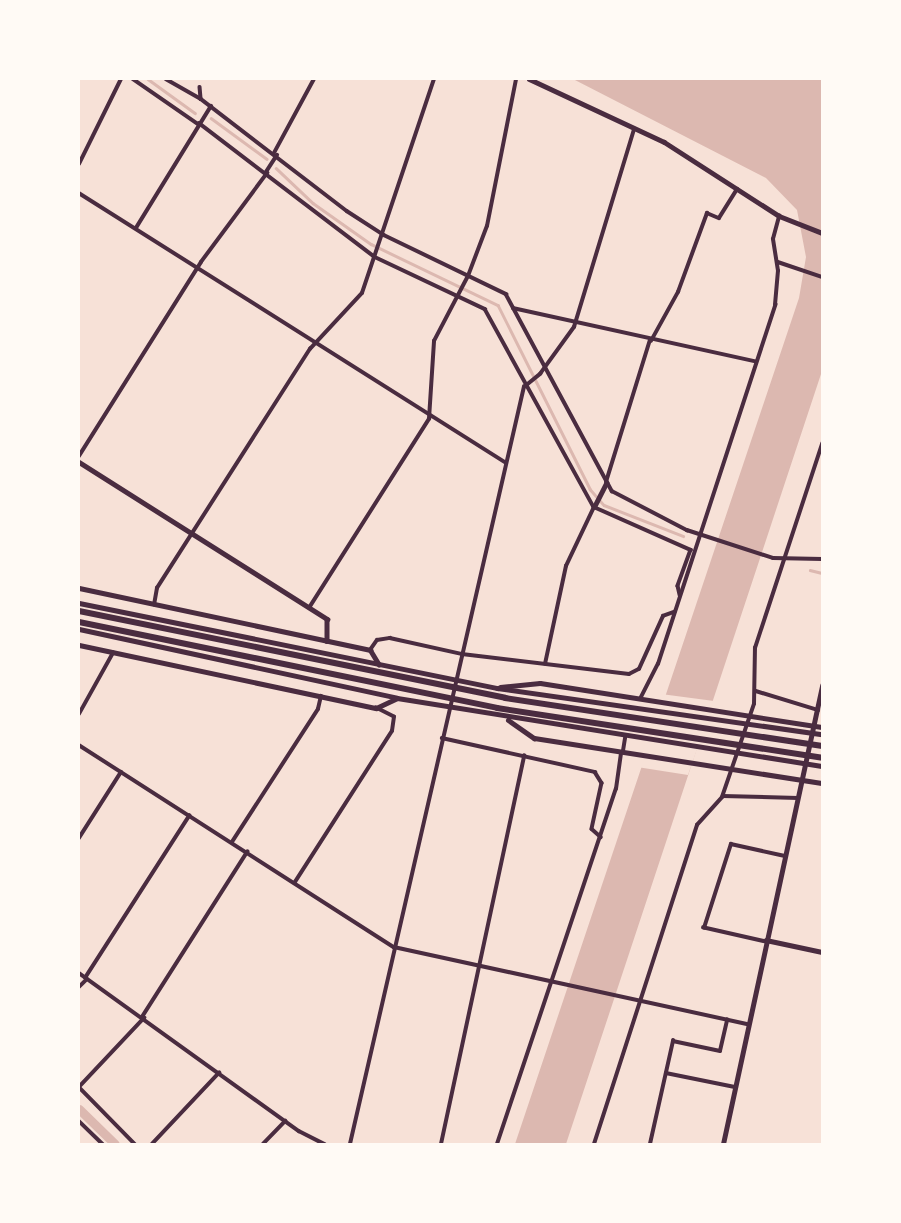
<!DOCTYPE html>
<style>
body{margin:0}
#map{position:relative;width:901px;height:1223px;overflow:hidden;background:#f7e1d7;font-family:Commissioner,sans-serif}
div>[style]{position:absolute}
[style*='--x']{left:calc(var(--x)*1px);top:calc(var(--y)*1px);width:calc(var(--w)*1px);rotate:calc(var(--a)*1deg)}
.water>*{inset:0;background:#dcb8b0}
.pier>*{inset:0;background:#f7e1d7}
.stream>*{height:2.5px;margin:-1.25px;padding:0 1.25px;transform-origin:1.25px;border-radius:1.25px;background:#dcb8b0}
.canal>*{height:9px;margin:-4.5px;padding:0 4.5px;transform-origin:4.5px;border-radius:4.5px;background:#dcb8b0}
.minor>*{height:3.5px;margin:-1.75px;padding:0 1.75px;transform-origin:1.75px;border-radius:1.75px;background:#4a2c40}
.tertiary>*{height:4.5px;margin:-2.25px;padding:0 2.25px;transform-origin:2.25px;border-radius:2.25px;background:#4a2c40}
.primary>*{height:5px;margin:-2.5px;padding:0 2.5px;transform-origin:2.5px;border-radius:2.5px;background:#4a2c40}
.trunk>*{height:5px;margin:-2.5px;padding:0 2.5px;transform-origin:2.5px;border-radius:2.5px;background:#4a2c40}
.motorway>*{height:6px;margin:-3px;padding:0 3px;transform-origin:3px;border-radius:3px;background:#4a2c40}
span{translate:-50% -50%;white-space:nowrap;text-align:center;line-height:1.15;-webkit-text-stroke:7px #fffaf5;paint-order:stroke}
.frame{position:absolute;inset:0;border:80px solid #fffaf5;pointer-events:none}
</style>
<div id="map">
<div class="water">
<div style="clip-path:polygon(573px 79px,822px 79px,822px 371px,566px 1144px,515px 1144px,799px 298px,806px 257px,797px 210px,766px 178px)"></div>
</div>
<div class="pier">
<div style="clip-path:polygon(661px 694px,714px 701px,688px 775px,637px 767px)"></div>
</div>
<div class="stream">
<div style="--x:148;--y:79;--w:58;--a:35.9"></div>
<div style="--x:211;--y:118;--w:69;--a:36.2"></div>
<div style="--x:276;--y:168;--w:51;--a:43.4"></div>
<div style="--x:313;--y:203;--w:71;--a:35.3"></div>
<div style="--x:371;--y:244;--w:141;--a:25.7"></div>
<div style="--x:498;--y:305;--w:206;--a:63.4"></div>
<div style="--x:590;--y:489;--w:21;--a:49"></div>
<div style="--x:604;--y:505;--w:85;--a:21.4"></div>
<div style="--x:810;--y:570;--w:12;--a:14"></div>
</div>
<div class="canal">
<div style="--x:79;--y:1109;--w:50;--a:44.2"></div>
</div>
<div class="minor">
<div style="--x:133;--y:79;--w:79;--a:34.7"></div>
<div style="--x:166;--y:79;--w:40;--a:29.7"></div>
<div style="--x:200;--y:87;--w:12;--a:85"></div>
<div style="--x:201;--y:99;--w:184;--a:37.5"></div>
<div style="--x:347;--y:211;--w:44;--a:33"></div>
<div style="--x:384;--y:235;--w:136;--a:25.8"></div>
<div style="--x:506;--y:294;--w:224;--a:61.7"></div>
<div style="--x:612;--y:491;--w:85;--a:27.5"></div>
<div style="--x:687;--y:530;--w:90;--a:18"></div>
<div style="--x:773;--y:558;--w:49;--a:1.2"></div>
<div style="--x:199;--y:123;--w:221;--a:37.3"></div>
<div style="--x:375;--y:257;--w:122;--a:25.3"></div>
<div style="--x:485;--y:309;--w:226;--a:61.2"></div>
<div style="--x:594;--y:507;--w:106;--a:23.9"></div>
<div style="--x:691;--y:550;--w:38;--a:110"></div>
<div style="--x:678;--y:586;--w:9;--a:77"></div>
<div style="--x:274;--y:153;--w:84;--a:-61.6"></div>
<div style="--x:79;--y:164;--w:95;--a:-63.7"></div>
<div style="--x:266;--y:172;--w:20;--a:-57"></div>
<div style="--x:79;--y:193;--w:504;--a:32.27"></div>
<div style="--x:136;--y:228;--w:143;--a:-58.4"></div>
<div style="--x:778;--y:262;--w:46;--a:18.8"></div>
<div style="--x:513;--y:308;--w:248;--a:12.4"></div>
<div style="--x:651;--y:341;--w:56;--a:-61.1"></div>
<div style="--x:678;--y:292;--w:84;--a:-69.8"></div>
<div style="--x:707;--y:213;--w:13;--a:23"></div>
<div style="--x:719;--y:218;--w:34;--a:-58"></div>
<div style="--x:79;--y:456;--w:229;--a:-57.8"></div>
<div style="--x:201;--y:262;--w:111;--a:-53.4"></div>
<div style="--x:606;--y:482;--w:149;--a:-72.8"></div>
<div style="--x:154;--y:605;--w:17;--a:-80"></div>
<div style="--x:157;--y:588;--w:284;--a:-57.4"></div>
<div style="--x:310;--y:349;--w:76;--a:-47.1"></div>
<div style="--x:362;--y:293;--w:226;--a:-71.4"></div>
<div style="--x:309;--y:608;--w:224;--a:-57.6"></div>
<div style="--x:429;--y:419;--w:78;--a:-86.3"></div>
<div style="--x:434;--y:341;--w:73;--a:-62.4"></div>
<div style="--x:468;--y:276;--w:53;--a:-69.2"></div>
<div style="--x:487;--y:226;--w:150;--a:-78.8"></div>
<div style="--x:370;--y:650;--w:12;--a:-55"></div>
<div style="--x:377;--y:640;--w:13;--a:-9"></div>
<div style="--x:390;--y:638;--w:74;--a:12.5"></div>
<div style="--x:462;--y:654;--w:168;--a:6.8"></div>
<div style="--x:629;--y:674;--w:11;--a:-27"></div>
<div style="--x:639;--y:669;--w:58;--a:-65.6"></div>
<div style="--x:663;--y:616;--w:12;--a:-20"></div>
<div style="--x:545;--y:664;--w:100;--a:-77.9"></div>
<div style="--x:566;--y:566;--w:65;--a:-64.6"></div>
<div style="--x:756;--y:691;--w:65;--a:17"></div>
<div style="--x:640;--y:699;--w:39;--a:-63"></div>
<div style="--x:658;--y:664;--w:378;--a:-71.9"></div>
<div style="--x:775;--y:305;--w:34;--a:-85"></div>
<div style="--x:778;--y:271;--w:32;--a:-99"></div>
<div style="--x:773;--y:239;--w:24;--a:-75"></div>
<div style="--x:79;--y:714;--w:70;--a:-60.9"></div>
<div style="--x:442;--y:738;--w:157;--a:12.5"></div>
<div style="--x:595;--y:772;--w:13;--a:58"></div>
<div style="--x:602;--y:783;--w:47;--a:102.3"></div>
<div style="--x:592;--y:829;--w:12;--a:42"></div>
<div style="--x:79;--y:745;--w:374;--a:32.7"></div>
<div style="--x:394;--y:947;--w:362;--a:12.3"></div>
<div style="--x:623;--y:751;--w:13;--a:-81"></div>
<div style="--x:723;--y:796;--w:75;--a:1.5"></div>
<div style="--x:79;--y:838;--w:78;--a:-57.5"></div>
<div style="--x:232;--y:842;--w:158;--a:-57.1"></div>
<div style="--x:318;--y:709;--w:13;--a:-77"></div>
<div style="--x:295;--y:882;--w:179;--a:-57.3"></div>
<div style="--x:392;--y:731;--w:14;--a:-82"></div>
<div style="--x:394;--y:717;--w:20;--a:-153"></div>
<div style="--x:766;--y:942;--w:64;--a:-167.3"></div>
<div style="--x:704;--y:928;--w:88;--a:-72.2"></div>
<div style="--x:731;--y:844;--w:55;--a:12.5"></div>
<div style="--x:79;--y:973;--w:271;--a:35.7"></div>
<div style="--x:299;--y:1131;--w:29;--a:27"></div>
<div style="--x:85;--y:978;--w:193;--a:-57.3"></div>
<div style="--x:79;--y:987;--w:11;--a:-45"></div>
<div style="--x:142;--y:1017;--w:196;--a:-57.5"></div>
<div style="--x:666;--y:1073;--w:70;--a:11.5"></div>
<div style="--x:79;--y:1087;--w:95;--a:-46.7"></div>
<div style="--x:79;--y:1087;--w:80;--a:45.5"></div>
<div style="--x:79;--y:1121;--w:33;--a:44"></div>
<div style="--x:152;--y:1144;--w:98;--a:-46.7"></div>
<div style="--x:263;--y:1144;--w:32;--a:-46"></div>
<div style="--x:350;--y:1144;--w:777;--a:-77.06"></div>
<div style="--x:524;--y:387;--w:21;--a:-39"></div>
<div style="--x:540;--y:374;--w:58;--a:-54.1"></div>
<div style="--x:574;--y:327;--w:207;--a:-73.1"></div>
<div style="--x:441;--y:1144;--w:397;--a:-77.9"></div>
<div style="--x:497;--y:1144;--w:374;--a:-71.5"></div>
<div style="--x:616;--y:789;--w:36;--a:-82"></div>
<div style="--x:594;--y:1144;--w:335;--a:-72.1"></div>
<div style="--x:697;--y:825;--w:38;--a:-48"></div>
<div style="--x:722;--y:797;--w:98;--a:-71"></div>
<div style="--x:754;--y:704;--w:56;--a:-89"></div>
<div style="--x:755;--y:648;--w:215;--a:-71.8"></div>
<div style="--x:650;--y:1144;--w:106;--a:-77.4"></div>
<div style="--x:673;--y:1041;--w:48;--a:12"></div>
<div style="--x:720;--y:1051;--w:32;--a:-77"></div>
</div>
<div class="tertiary">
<div style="--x:79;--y:462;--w:294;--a:32.3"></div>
<div style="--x:327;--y:619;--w:22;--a:90"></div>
<div style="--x:594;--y:507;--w:27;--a:-63"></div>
<div style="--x:766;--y:940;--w:57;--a:12.1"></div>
<div style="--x:723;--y:1144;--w:469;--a:-77.8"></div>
</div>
<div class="primary">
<div style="--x:529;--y:79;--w:149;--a:25"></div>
<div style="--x:664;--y:142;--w:137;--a:32.8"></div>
<div style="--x:779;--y:216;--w:46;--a:21.6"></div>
</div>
<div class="trunk">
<div style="--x:79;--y:588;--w:298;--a:12"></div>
<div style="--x:370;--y:650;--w:17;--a:59"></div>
<div style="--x:79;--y:603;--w:427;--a:11.5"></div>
<div style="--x:497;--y:688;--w:328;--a:8.1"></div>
<div style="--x:79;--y:629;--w:325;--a:12.2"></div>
<div style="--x:397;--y:698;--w:430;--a:9.1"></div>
<div style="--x:79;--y:645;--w:304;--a:12"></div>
<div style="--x:376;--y:708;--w:23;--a:-25"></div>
<div style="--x:500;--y:687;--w:40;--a:-5.7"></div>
<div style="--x:540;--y:683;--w:285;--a:8.9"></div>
<div style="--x:508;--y:720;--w:32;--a:35"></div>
<div style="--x:534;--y:738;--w:291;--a:8.9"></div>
</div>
<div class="motorway">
<div style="--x:79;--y:611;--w:435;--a:11.5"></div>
<div style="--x:505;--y:698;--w:321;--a:8.6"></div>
<div style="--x:79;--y:622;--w:427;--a:11.6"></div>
<div style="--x:497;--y:708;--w:329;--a:8.7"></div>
</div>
<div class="frame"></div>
</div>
